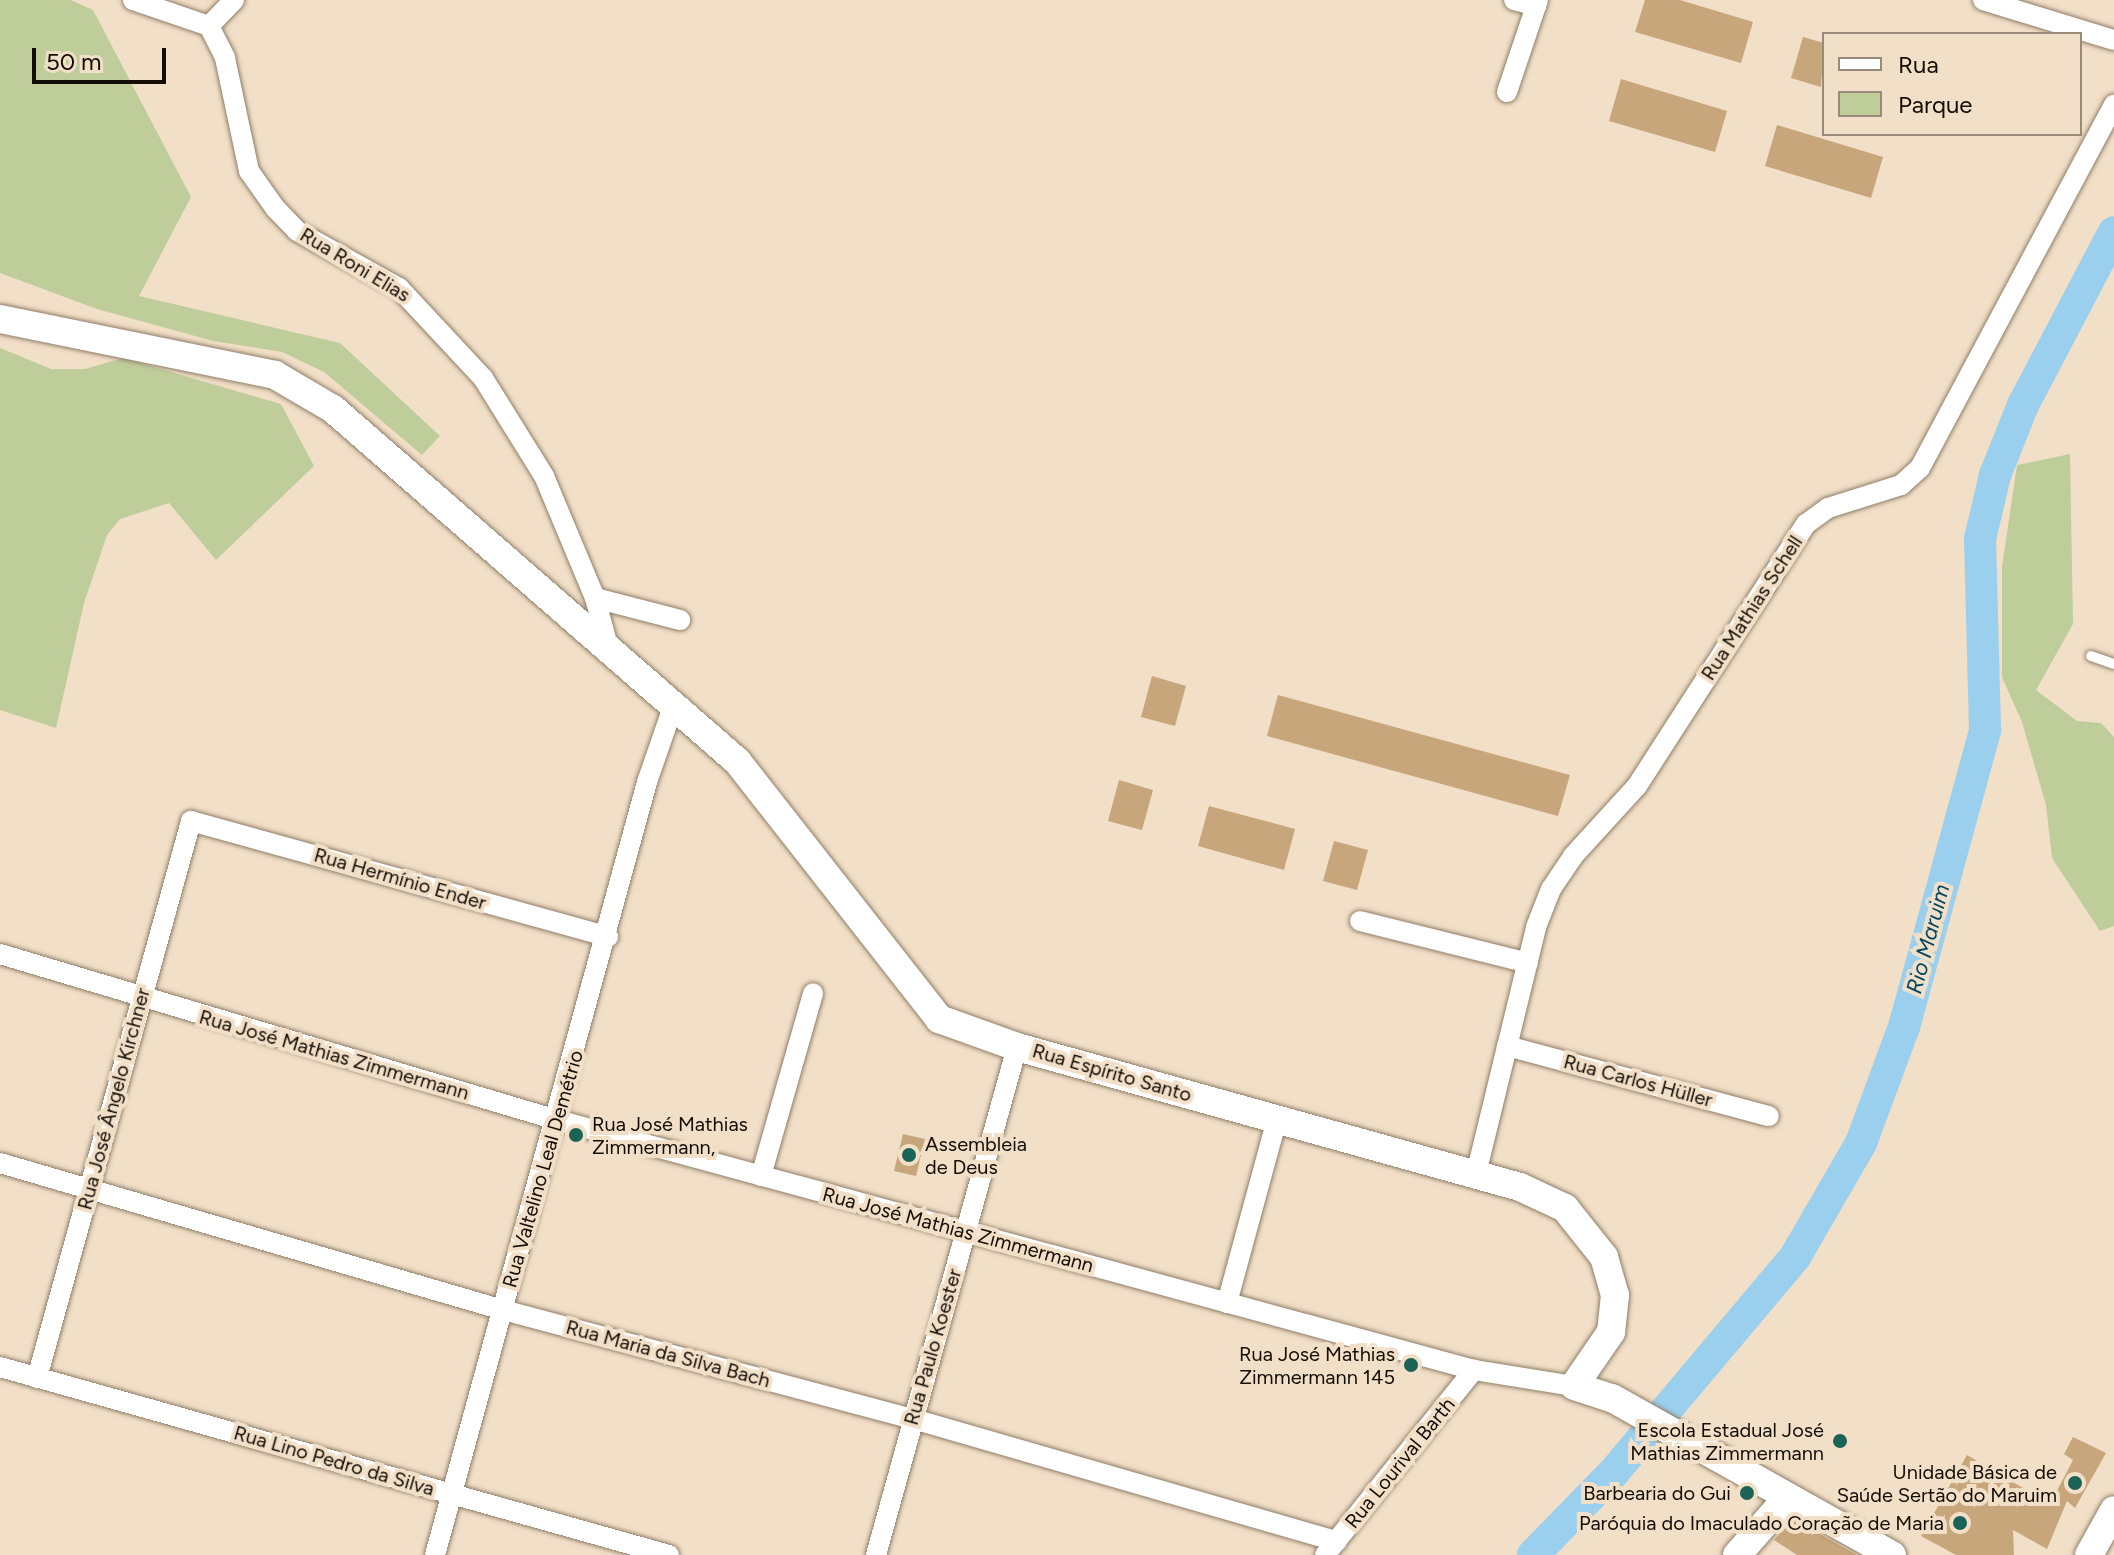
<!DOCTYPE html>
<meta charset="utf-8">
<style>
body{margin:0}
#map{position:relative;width:2114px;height:1555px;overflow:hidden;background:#f2dfc7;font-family:Figtree,sans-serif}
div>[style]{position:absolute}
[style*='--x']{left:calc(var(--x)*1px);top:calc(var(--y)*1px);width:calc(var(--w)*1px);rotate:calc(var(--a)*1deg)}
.green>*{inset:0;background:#bfcd9b}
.river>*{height:32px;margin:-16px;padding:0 16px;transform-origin:16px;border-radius:16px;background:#9bcfee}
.building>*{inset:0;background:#c8a67b}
.roads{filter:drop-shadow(0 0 2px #8f7e69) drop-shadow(0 0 2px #8f7e69)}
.lane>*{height:10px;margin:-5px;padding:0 5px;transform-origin:5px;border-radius:5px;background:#fff}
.street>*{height:20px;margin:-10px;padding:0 10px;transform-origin:10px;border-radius:10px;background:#fff}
.secondary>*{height:28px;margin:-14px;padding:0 14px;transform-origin:14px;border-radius:14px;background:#fff}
.dots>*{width:22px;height:22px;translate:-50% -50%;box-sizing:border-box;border:4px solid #f2dfc7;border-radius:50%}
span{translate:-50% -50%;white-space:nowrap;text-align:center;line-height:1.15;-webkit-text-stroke:8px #f2dfc7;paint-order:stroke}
.street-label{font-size:20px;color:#130d06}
.poi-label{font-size:20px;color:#130d06}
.left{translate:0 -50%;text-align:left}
.right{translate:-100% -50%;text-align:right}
.water-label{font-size:22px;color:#004665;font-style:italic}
.legend{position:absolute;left:1822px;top:32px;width:260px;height:104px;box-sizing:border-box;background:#f2dfc7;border:2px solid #998b7a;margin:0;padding:10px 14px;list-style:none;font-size:24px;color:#130d06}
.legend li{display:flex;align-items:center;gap:16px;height:40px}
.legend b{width:40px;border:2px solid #998b7a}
.scale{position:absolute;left:32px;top:48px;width:134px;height:36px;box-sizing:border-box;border:4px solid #130d06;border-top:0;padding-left:10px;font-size:24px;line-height:28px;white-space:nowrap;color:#130d06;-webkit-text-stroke:6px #f2dfc7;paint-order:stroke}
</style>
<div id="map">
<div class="green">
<div style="clip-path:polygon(0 0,71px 0,93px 10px,191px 197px,139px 296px,340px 343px,440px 436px,422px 455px,324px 372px,282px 352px,213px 341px,97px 309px,0 273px)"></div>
<div style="clip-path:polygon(0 348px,51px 369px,85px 369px,123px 358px,281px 404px,314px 466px,216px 560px,169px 503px,120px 519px,107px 535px,84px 603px,56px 728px,0 710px)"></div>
<div style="clip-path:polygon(2070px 454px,2073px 624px,2036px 690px,2077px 721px,2101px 723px,2114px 737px,2114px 926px,2100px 931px,2052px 858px,2046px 805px,2022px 722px,2002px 677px,2002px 567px,2017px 465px)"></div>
</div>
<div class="river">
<div style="--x:1533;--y:1555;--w:116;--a:-45.7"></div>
<div style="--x:1614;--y:1472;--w:281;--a:-49.9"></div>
<div style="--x:1795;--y:1257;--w:132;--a:-59.9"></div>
<div style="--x:1861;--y:1143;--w:124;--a:-69.7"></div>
<div style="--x:1904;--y:1027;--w:308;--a:-74.7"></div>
<div style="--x:1985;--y:730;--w:191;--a:-91.5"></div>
<div style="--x:1980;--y:539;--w:66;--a:-76.8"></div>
<div style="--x:1995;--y:475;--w:75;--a:-68.2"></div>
<div style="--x:2023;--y:405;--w:195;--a:-62.3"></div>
</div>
<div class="building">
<div style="clip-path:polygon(1645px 0,1680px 0,1753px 22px,1741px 63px,1635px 32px)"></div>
<div style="clip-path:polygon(1803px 37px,1824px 43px,1821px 87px,1791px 78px)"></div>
<div style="clip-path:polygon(1621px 79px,1727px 111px,1715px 152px,1609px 121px)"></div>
<div style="clip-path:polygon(1777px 125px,1883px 157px,1871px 198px,1765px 166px)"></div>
<div style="clip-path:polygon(1152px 676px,1186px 686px,1175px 726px,1141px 717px)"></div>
<div style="clip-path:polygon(1278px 695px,1570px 775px,1558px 816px,1267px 736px)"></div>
<div style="clip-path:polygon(1119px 780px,1153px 790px,1142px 830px,1108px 821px)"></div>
<div style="clip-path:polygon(1209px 806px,1295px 829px,1284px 870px,1198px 846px)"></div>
<div style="clip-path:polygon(1334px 841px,1368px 850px,1357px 890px,1323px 881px)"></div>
<div style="clip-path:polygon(903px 1134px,925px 1139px,916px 1176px,894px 1171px)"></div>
<div style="clip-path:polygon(2073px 1437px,2106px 1453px,2075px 1508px,2067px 1501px,2047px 1549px,2013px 1530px,2014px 1555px,1956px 1555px,1921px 1536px,1967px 1455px,2050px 1504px,2073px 1460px,2064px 1454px)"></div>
<div style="clip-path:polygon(1793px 1519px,1857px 1555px,1797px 1555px,1774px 1540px)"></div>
</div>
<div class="roads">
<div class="lane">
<div style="--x:2091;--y:656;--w:24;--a:19"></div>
</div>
<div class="street">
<div style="--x:133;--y:0;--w:80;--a:18.9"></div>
<div style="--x:209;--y:26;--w:36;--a:63"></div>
<div style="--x:225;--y:58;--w:116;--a:78"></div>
<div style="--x:249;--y:171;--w:45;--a:54.9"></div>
<div style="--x:275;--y:208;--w:32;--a:46"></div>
<div style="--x:297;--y:231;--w:117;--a:29.2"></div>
<div style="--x:399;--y:288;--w:123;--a:47"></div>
<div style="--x:483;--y:378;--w:115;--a:58.1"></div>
<div style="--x:544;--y:476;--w:132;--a:67.3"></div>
<div style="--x:595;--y:598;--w:54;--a:74.9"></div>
<div style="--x:1514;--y:0;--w:23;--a:15"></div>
<div style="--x:1983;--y:0;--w:137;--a:17"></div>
<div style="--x:209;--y:26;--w:36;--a:-46"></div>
<div style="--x:1507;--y:92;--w:97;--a:-71.4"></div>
<div style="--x:595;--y:598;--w:88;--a:14.5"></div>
<div style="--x:1360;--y:921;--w:173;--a:14"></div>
<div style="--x:0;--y:954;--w:581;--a:16.6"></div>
<div style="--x:557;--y:1120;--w:950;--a:15.25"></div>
<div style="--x:1474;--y:1370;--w:101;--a:9.1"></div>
<div style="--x:1507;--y:1046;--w:271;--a:15"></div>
<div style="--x:0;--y:1163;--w:524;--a:16.29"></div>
<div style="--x:503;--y:1310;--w:424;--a:14.9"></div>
<div style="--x:913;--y:1419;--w:441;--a:16.1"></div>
<div style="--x:1476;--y:1174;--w:254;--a:-76.3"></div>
<div style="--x:1536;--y:927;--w:41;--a:-68.5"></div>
<div style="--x:1551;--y:889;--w:40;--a:-56"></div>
<div style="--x:1573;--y:856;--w:95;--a:-47.6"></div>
<div style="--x:1637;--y:786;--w:312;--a:-57.2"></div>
<div style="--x:1806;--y:524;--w:27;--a:-36"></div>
<div style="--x:1828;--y:508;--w:77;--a:-17.5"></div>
<div style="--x:1901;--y:485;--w:25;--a:-42"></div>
<div style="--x:1920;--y:468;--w:412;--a:-61.9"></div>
<div style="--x:761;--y:1176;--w:190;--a:-74.1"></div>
<div style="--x:1227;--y:1303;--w:191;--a:-74.8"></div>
<div style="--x:0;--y:1367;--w:695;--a:15.7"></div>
<div style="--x:37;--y:1378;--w:578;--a:-74.54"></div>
<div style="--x:191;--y:821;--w:433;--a:15.5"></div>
<div style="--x:435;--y:1555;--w:802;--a:-74.66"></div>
<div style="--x:647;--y:782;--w:79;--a:-70.9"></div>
<div style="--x:876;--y:1555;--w:527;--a:-74.49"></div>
<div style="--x:1325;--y:1555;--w:238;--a:-51.2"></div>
</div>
<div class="secondary">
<div style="--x:0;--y:319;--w:281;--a:11.5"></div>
<div style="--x:275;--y:375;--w:67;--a:30.4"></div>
<div style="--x:333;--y:409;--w:536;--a:41.07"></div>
<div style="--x:737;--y:761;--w:328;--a:51.9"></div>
<div style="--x:939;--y:1019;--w:83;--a:19.7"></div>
<div style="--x:1017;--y:1047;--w:522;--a:15.55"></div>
<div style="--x:1520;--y:1187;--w:50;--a:25"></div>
<div style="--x:1565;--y:1208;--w:63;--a:51.5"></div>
<div style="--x:1604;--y:1257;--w:40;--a:74"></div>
<div style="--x:1615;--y:1295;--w:37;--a:96"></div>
<div style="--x:1611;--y:1332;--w:65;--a:124.4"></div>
<div style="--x:1574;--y:1386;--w:40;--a:18"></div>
<div style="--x:1612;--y:1398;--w:321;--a:29.3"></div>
<div style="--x:1737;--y:1555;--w:77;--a:-48.7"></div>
<div style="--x:2089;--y:1555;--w:51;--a:-60.9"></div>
</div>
</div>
<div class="dots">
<div style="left:576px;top:1135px;background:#1b6356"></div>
<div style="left:909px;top:1155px;background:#1b6356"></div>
<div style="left:1411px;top:1365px;background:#1b6356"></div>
<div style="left:1840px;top:1441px;background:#1b6356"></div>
<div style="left:2075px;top:1483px;background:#1b6356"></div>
<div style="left:1747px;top:1493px;background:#1b6356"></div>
<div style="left:1960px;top:1523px;background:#1b6356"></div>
</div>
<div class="street-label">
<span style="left:355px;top:265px;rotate:31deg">Rua Roni Elias</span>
<span style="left:1752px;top:608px;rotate:-57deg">Rua Mathias Schell</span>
<span style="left:400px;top:879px;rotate:16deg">Rua Hermínio Ender</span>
<span style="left:334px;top:1055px;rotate:16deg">Rua José Mathias Zimmermann</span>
<span style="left:1112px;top:1073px;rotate:16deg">Rua Espírito Santo</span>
<span style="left:1638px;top:1081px;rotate:15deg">Rua Carlos Hüller</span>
<span style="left:114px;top:1099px;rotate:-75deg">Rua José Ângelo Kirchner</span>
<span style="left:543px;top:1169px;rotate:-74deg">Rua Valtelino Leal Demétrio</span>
<span style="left:958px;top:1230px;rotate:15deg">Rua José Mathias Zimmermann</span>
<span style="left:933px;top:1347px;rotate:-74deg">Rua Paulo Koester</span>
<span style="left:668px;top:1354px;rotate:15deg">Rua Maria da Silva Bach</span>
<span style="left:334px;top:1461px;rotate:16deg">Rua Lino Pedro da Silva</span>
<span style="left:1400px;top:1463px;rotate:-51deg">Rua Lourival Barth</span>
</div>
<div class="poi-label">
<span class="left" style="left:592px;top:1136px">Rua José Mathias<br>Zimmermann,</span>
<span class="left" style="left:925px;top:1156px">Assembleia<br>de Deus</span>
<span class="right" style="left:1395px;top:1366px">Rua José Mathias<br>Zimmermann 145</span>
<span class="right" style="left:1824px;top:1442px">Escola Estadual José<br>Mathias Zimmermann</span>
<span class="right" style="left:2057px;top:1484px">Unidade Básica de<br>Saúde Sertão do Maruim</span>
<span class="right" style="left:1731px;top:1493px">Barbearia do Gui</span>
<span class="right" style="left:1944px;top:1523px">Paróquia do Imaculado Coração de Maria</span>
</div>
<div class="water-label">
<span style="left:1928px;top:939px;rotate:-75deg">Rio Maruim</span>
</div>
<ul class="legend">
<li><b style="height:10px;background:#fff"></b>Rua</li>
<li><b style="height:22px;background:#bfcd9b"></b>Parque</li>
</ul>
<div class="scale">50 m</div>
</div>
